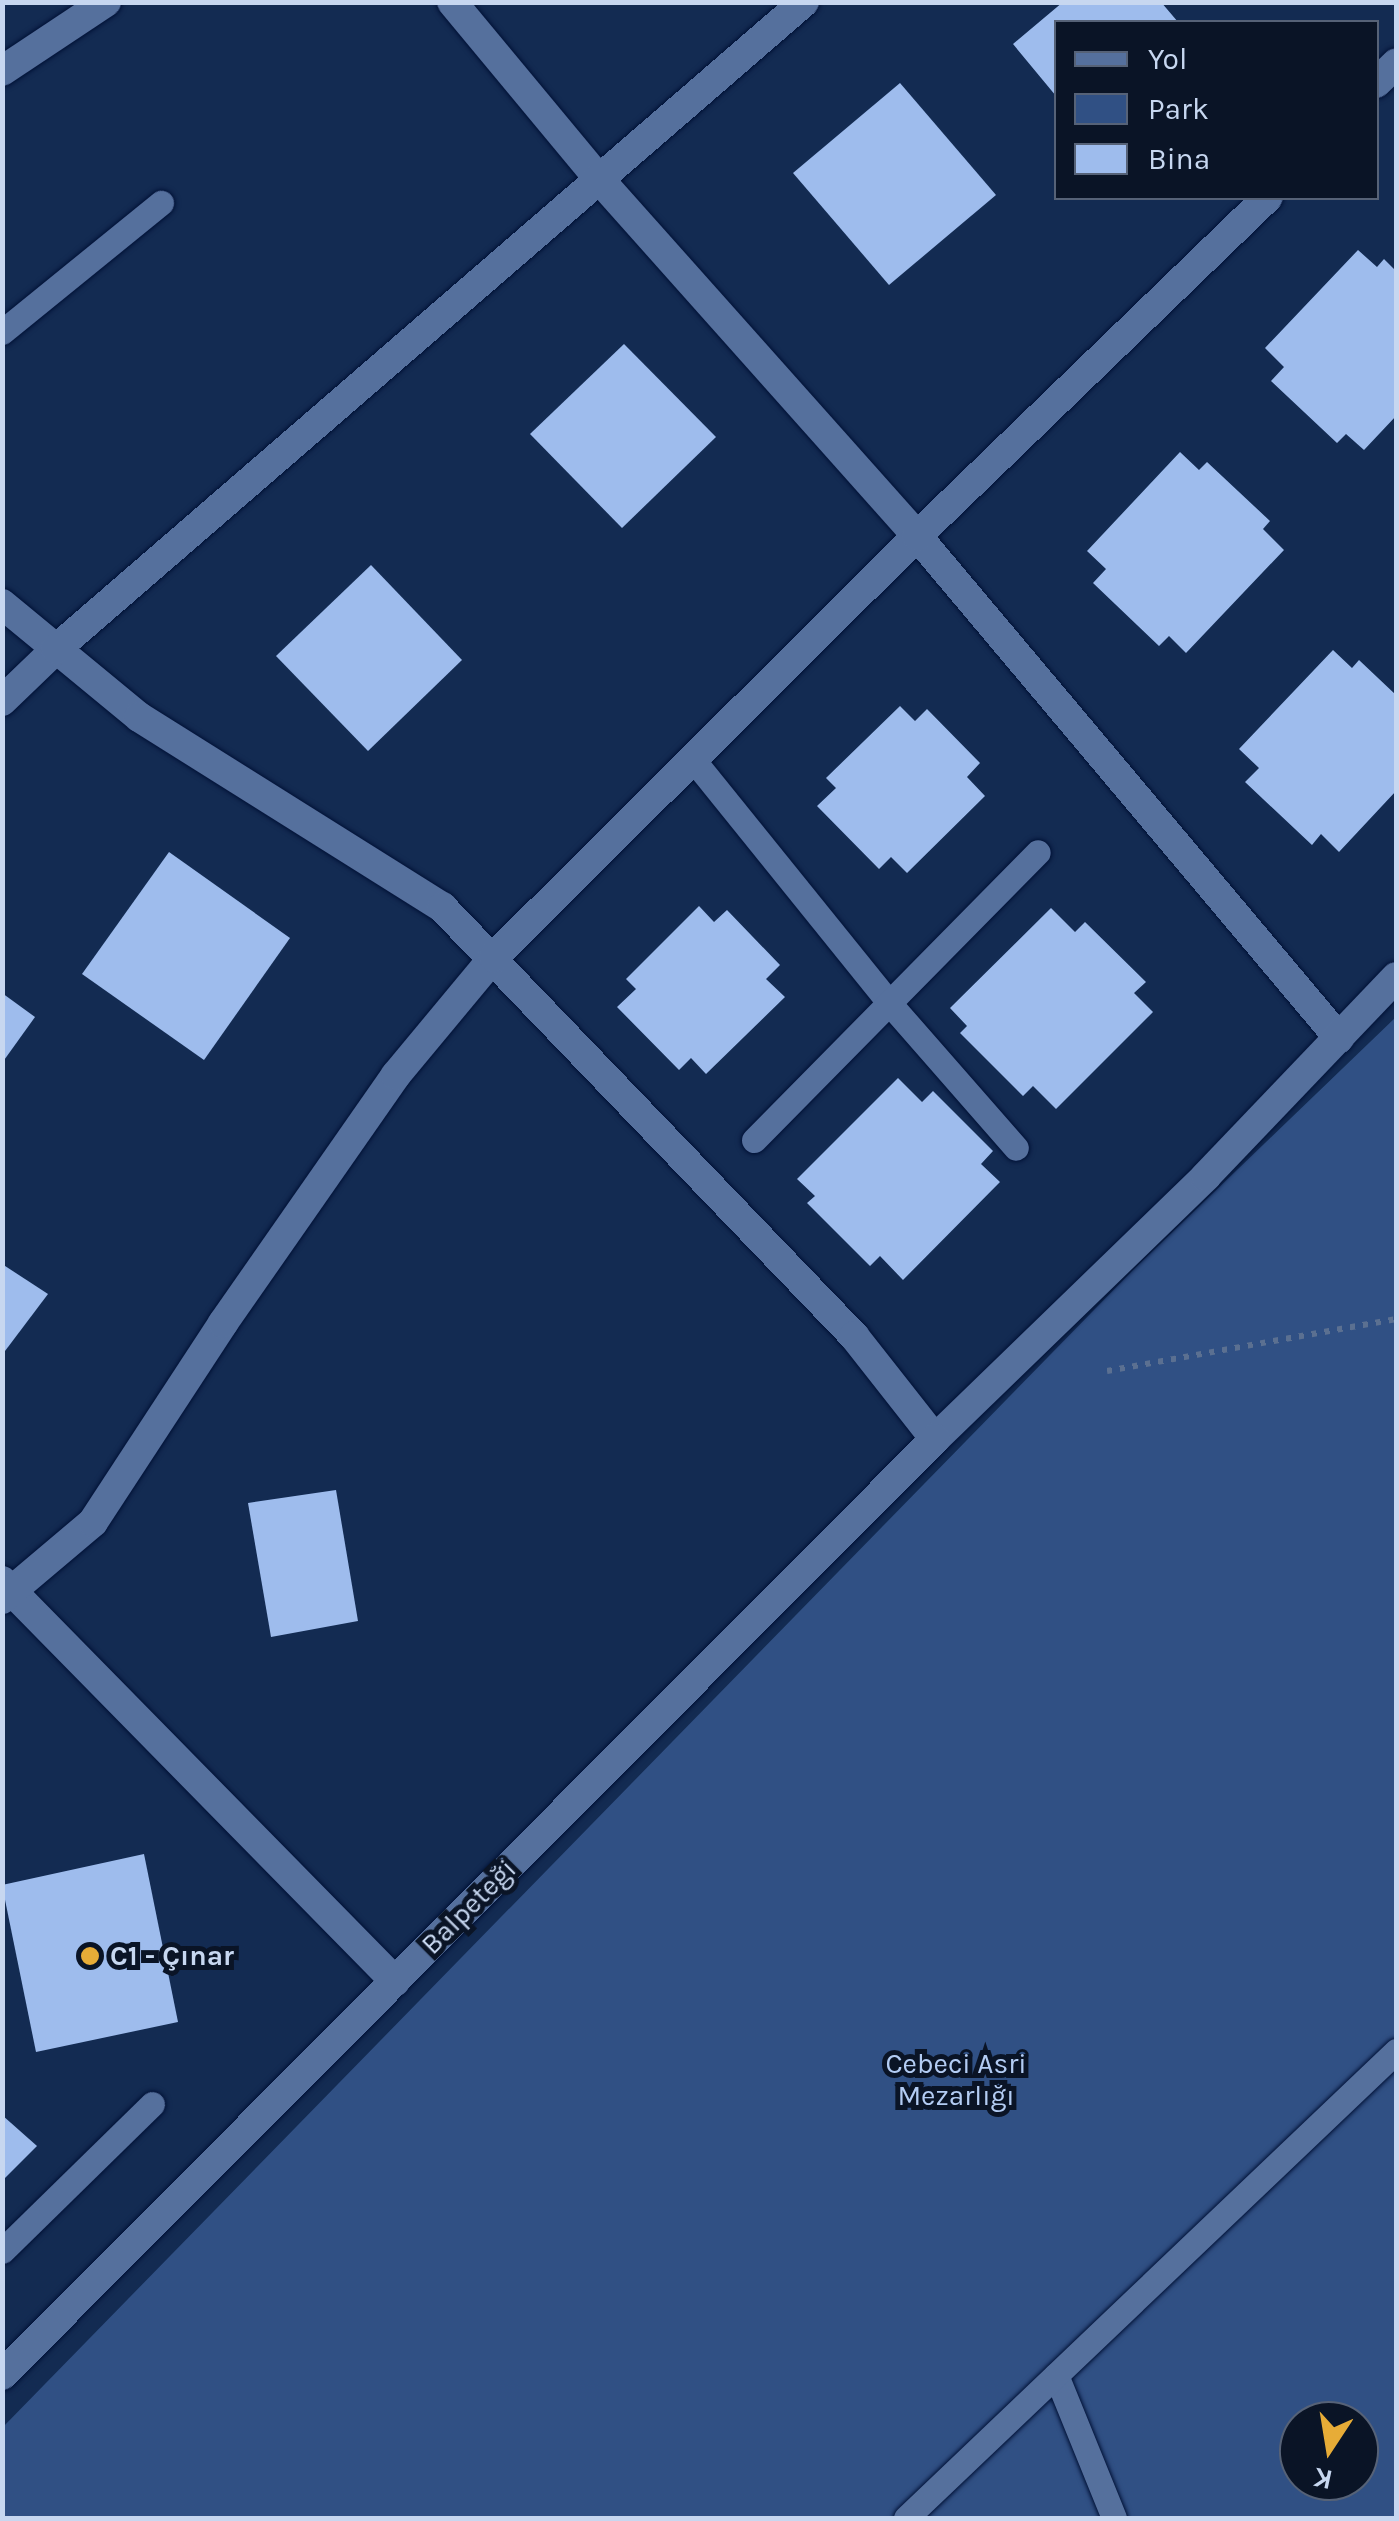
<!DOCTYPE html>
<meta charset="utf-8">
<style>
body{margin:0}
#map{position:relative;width:1399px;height:2521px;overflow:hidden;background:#132b52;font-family:Karla,sans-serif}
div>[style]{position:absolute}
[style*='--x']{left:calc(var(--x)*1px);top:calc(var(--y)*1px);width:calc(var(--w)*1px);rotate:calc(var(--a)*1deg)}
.green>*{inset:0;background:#305084}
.building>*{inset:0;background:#9ebced}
.path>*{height:6px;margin-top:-3px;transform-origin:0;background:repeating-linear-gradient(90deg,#5b7091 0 5px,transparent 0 13px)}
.roads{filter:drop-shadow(0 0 2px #001136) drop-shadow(0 0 2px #001136)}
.service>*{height:25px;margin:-12.5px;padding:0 12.5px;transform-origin:12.5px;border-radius:12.5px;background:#55709d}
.minor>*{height:30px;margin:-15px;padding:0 15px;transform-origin:15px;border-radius:15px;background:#55709d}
.dots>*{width:28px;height:28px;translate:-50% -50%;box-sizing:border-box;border:5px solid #0a1426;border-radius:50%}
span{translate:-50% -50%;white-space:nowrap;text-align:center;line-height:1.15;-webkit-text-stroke:10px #0a1426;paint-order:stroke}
.street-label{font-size:28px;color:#c7d7f0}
.poi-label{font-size:28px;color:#c7d7f0;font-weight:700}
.left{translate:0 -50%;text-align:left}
.park-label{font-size:28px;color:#b3ccf3}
.frame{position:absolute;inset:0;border:5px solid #c7d7f0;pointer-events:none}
.legend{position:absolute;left:1054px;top:20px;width:325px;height:180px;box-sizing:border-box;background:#0a1426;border:2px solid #566277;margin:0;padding:12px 18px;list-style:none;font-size:30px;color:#c7d7f0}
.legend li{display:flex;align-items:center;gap:20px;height:50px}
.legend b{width:50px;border:2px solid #566277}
.north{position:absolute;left:1279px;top:2401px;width:100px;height:100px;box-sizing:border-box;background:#0a1426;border:2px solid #566277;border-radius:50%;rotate:192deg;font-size:28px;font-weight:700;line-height:40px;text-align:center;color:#c7d7f0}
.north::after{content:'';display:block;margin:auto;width:35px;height:45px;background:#e7ac37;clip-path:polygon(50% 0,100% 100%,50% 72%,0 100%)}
</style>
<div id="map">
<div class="green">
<div style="clip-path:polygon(evenodd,1396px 1017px,1396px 2518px,3px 2518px,2px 2428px,1133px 1270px,1396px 1017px,1299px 2421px,1359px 2421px,1359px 2481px,1299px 2481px,1299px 2421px)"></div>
</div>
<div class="building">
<div style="clip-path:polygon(1063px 2px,1161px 2px,1178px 22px,1056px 22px,1056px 96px,1013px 44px)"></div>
<div style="clip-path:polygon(900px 83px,996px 195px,889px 285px,793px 173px)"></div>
<div style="clip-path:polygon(1358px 250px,1377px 267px,1384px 259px,1396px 271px,1396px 416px,1364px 450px,1346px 434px,1337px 443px,1271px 381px,1284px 367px,1265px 348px)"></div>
<div style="clip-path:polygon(624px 344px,716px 437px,622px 528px,530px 434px)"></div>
<div style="clip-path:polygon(1180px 452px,1199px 470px,1207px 462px,1270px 521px,1263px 529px,1284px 550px,1186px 653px,1169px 636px,1159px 646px,1093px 583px,1106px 569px,1087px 551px)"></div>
<div style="clip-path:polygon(371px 565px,462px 660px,368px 751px,276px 656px)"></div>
<div style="clip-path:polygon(1333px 650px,1352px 668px,1359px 660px,1396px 695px,1396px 791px,1339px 852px,1321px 834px,1312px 845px,1245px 782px,1259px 768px,1239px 749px)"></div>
<div style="clip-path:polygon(900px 706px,915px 721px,927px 709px,980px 763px,967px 777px,985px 796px,907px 873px,891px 857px,879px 869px,817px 806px,836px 788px,826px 778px)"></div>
<div style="clip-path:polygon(169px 852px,290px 938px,204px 1060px,82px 974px)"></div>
<div style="clip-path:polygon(699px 906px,714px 922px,727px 910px,780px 965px,766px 979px,785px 997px,706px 1074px,691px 1058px,679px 1070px,617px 1007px,636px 989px,626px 979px)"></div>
<div style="clip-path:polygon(1051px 908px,1075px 932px,1085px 922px,1146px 982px,1134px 993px,1153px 1012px,1056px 1109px,1033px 1086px,1023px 1096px,960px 1033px,967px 1026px,950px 1008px)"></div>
<div style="clip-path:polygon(2px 993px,35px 1017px,2px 1063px)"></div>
<div style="clip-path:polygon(898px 1078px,922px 1102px,933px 1091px,993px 1151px,981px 1164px,1000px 1182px,903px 1280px,880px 1256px,870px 1266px,807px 1203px,815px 1196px,797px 1179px)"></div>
<div style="clip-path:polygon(2px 1264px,48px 1294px,2px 1355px)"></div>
<div style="clip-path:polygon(336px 1490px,358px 1621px,271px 1637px,248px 1503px)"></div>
<div style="clip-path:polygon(144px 1854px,178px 2022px,36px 2052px,2px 1885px)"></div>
<div style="clip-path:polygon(2px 2115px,37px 2146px,2px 2181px)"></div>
</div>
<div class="path">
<div style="--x:1107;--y:1371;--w:294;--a:-10.2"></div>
</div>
<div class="roads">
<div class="service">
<div style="--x:2;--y:332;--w:205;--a:-39.1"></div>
<div style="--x:695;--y:762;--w:311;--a:51.1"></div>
<div style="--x:890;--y:1004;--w:191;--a:48.8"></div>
<div style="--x:754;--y:1140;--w:404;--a:-45.4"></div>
<div style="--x:2;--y:2251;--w:210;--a:-44.4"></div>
<div style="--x:1056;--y:2375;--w:154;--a:67.9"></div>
<div style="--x:906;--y:2518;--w:677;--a:-43.62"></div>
</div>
<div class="minor">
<div style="--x:452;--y:2;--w:230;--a:50.3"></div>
<div style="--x:599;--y:179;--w:478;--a:48.3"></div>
<div style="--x:917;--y:536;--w:656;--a:49.95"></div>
<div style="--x:2;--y:71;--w:125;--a:-33.6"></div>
<div style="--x:1376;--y:83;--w:28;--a:-44"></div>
<div style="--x:2;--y:604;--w:178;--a:39.5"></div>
<div style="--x:139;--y:717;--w:358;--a:32.1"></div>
<div style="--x:442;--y:907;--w:595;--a:46.16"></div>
<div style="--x:854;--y:1336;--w:131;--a:51.8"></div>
<div style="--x:935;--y:1439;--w:378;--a:-44.1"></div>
<div style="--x:1206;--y:1176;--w:275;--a:-46.3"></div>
<div style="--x:2;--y:701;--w:75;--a:-43.9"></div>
<div style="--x:56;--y:649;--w:989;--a:-40.86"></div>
<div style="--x:2;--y:1581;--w:561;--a:45.51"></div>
<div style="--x:2;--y:1599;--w:119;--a:-40.2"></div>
<div style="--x:93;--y:1522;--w:238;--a:-56.8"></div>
<div style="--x:223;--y:1323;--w:302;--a:-55.1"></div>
<div style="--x:396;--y:1075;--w:153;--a:-50.3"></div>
<div style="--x:494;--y:957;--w:597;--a:-44.86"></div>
<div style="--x:917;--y:536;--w:487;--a:-44"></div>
<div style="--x:2;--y:2375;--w:1322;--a:-45.09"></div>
</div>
</div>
<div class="dots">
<div style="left:90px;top:1956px;background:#e7ac37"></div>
</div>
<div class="street-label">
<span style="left:469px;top:1907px;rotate:-45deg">Balpeteği</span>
</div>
<div class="poi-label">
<span class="left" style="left:110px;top:1956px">C1 - Çınar</span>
</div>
<div class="park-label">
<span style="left:956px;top:2080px">Cebeci Asri<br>Mezarlığı</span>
</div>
<div class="frame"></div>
<ul class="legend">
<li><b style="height:12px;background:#55709d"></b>Yol</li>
<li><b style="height:28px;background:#305084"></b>Park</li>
<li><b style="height:28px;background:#9ebced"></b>Bina</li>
</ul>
<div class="north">K</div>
</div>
